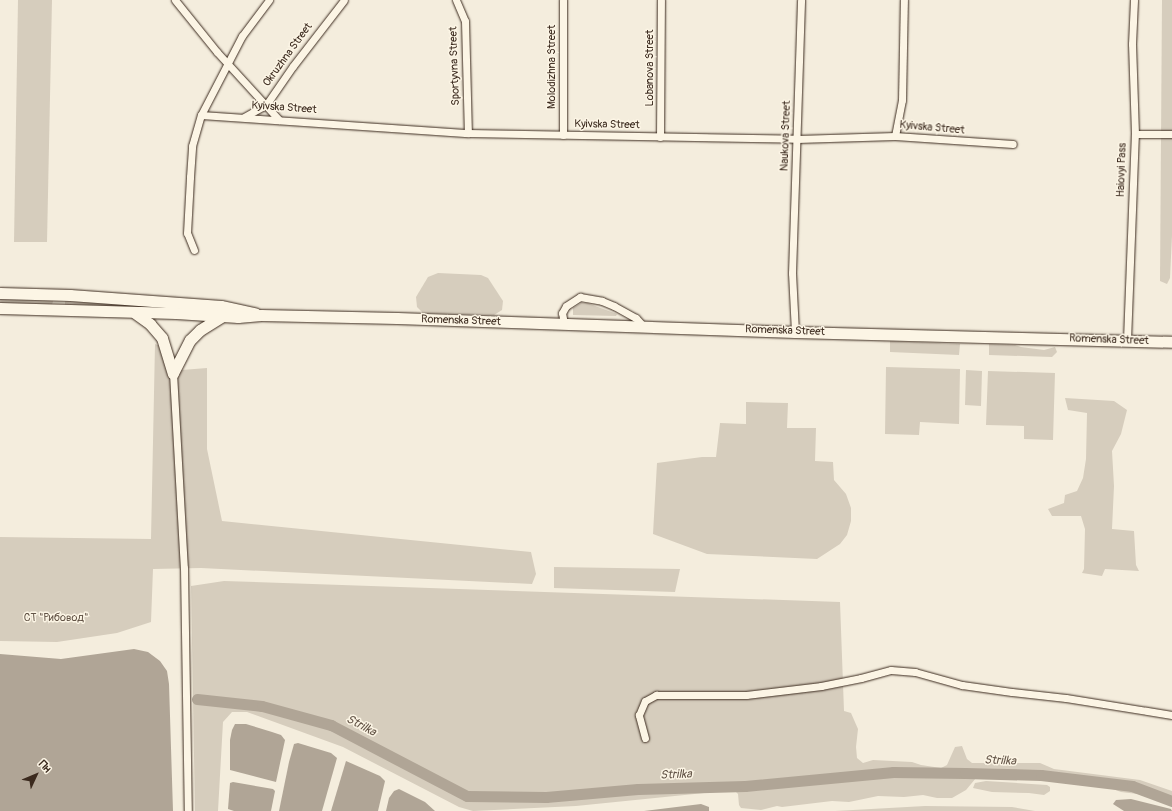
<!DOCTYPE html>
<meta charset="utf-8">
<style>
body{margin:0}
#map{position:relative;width:1172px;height:811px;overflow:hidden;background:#f4eddd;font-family:Pangolin,sans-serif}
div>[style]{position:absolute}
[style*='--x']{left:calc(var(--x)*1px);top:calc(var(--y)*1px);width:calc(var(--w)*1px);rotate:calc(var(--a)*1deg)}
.green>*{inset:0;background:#d6cdbd}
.water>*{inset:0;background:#b0a596}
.river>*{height:11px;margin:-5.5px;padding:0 5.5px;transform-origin:5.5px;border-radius:5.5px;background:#b0a596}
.roads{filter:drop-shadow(0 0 1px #3b2a1e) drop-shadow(0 0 1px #3b2a1e)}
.street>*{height:7px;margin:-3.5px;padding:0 3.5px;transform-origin:3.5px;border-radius:3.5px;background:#fcf5e5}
.primary>*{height:11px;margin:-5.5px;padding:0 5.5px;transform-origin:5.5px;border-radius:5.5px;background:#fcf5e5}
span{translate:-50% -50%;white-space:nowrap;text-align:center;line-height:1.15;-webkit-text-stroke:3px #fcf5e5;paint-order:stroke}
.street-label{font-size:11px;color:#3b2a1e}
.park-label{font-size:11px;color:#625346}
.water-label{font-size:12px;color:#645548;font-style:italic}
.north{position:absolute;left:16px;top:755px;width:40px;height:40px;-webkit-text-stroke:3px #fcf5e5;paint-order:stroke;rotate:46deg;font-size:11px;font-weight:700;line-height:16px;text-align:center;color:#3b2a1e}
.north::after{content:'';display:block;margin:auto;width:14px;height:18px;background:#3b2a1e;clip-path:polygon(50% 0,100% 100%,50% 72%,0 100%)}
</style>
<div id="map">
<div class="green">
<div style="clip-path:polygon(18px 0,52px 0,47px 242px,14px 242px)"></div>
<div style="clip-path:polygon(1162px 0,1172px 0,1172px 235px,1170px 278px,1167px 284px,1160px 281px)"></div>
<div style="clip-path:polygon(438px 273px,481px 275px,488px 278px,503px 301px,502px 310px,494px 315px,425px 313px,422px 312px,417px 307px,416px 297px,428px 277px)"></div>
<div style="clip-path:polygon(0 299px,53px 301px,52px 305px,0 304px)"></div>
<div style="clip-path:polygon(65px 301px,130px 303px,130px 308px,65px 306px)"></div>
<div style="clip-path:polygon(581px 303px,587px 303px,617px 314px,616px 316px,573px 315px,573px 308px)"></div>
<div style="clip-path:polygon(890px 341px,960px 344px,959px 355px,890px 352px)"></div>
<div style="clip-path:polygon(155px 344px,163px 347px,169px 371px,207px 368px,207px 449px,222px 521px,531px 552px,536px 574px,532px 584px,201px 568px,153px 569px,151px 622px,117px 633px,57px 642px,0 641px,0 537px,151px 539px)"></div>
<div style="clip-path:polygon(989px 344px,1015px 345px,1021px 347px,1044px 350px,1055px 347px,1057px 352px,1052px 357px,989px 355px)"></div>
<div style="clip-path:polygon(886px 367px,960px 369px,959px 424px,920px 422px,919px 435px,885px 434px)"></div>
<div style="clip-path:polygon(966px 370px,982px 371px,981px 406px,965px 405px)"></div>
<div style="clip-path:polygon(988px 371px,1055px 373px,1053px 440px,1024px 439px,1024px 426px,986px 425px)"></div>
<div style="clip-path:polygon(1065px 398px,1114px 401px,1127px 410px,1121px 434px,1112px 451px,1114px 486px,1112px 529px,1134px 531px,1136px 565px,1139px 571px,1105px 569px,1102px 576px,1082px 573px,1084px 569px,1085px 529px,1081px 516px,1052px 516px,1048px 509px,1064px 503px,1065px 495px,1077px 491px,1083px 478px,1086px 459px,1087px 413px,1068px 410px)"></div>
<div style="clip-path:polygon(746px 402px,788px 403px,787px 428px,816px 428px,815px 461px,833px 462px,834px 480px,846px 494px,851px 508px,851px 521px,847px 535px,840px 544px,817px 559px,707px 554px,653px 534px,657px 463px,702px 457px,716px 457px,720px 423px,746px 424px)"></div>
<div style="clip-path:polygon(554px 567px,680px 569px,675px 592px,554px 588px)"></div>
<div style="clip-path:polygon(224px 581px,840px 602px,844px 711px,851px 713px,858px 729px,856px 747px,857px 758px,863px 763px,873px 760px,912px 762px,921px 765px,941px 768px,947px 765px,955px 747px,962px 746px,967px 759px,972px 763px,1040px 763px,1054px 769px,1140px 780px,1172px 791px,1172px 804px,1146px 795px,1121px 792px,1102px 785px,1089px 784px,1029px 774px,1015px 779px,976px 778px,966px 790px,952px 798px,937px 798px,923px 795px,904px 797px,878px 796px,849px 802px,832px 801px,782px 807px,777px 806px,761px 810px,741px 808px,739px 805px,738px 794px,734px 790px,576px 806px,473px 811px,459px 807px,343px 747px,247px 712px,232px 712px,223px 722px,218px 811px,195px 811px,191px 586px)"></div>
<div style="clip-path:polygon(986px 781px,1047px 785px,1050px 787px,1050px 791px,1044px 795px,1029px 793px,992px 792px,973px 788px,975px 783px)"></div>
<div style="clip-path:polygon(925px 806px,1012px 807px,1035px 811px,835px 811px)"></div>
</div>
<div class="water">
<div style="clip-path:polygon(134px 649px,148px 652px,160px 661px,167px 671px,169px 684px,173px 811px,0 811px,0 654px,61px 659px)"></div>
<div style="clip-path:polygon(235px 724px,246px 724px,272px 732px,281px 735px,285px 740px,276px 782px,230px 770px,230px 740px,232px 730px)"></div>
<div style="clip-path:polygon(298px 743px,331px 753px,337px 758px,322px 811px,279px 811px,289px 762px,294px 744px)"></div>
<div style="clip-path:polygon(346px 761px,380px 776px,385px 781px,378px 811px,331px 811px)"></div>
<div style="clip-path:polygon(233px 782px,273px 789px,275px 791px,271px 811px,234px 811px,228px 809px,230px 783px)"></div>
<div style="clip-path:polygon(399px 789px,425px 802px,435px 811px,386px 811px,389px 798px,394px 791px)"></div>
<div style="clip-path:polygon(1131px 799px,1171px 809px,1172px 811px,1124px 811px,1113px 804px,1116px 800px)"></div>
<div style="clip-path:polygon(701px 804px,709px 807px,709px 811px,644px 811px)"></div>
</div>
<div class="river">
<div style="--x:197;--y:699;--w:65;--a:6.1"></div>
<div style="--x:262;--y:706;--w:72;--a:15.4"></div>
<div style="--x:331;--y:725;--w:153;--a:27.6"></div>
<div style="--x:467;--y:796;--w:79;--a:0.7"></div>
<div style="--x:546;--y:797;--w:92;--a:-5"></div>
<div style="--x:638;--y:789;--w:107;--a:-1.6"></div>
<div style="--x:745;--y:786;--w:149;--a:-5.4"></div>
<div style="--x:893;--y:772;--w:72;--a:0.8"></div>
<div style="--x:965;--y:773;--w:76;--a:1.5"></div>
<div style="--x:1041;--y:775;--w:92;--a:6.9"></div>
<div style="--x:1132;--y:786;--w:43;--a:20.6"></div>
</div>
<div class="roads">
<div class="street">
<div style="--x:175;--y:0;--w:67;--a:51.1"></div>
<div style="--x:217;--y:52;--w:92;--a:47.6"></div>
<div style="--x:456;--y:0;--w:23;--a:67"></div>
<div style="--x:465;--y:21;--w:112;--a:88.5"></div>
<div style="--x:201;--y:115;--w:268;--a:3.9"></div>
<div style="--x:468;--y:133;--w:329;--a:1"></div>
<div style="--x:797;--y:139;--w:98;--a:-1.8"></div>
<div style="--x:895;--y:136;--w:118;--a:3.9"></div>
<div style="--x:244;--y:117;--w:25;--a:-29"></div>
<div style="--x:266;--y:105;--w:47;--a:-55.3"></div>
<div style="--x:293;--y:66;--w:83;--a:-52.3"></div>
<div style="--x:1135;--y:134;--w:37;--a:0"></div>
<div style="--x:563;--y:135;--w:135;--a:-90"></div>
<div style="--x:895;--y:136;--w:37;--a:-79"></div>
<div style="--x:902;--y:100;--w:100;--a:-88.9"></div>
<div style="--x:660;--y:137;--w:137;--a:-89.6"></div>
<div style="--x:194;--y:250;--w:18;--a:-112"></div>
<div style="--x:187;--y:233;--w:56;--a:-86.9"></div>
<div style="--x:190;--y:177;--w:31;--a:-86"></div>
<div style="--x:192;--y:146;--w:32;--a:-74"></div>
<div style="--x:201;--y:115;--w:89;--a:-62.6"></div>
<div style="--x:242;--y:36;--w:45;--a:-53.1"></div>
<div style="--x:564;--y:324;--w:11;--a:-100"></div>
<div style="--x:562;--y:313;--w:8;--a:-60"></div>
<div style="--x:566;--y:306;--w:17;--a:-33"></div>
<div style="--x:580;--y:297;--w:22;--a:10"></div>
<div style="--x:602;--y:301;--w:13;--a:23"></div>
<div style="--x:614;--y:306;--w:25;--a:29"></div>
<div style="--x:636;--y:318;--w:12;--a:48"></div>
<div style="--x:795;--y:332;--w:59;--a:-92.9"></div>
<div style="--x:792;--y:273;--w:273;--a:-88.1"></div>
<div style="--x:1127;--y:340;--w:206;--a:-87.8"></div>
<div style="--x:1135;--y:134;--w:90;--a:-91.9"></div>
<div style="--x:1132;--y:44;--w:44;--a:-87.4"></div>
<div style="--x:173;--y:373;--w:195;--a:86.8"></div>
<div style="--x:184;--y:568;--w:243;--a:89.1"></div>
<div style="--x:645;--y:738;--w:24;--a:-105"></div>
<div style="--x:639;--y:715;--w:15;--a:-67"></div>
<div style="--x:645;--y:701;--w:13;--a:-29"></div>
<div style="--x:656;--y:695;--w:90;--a:0"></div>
<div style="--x:746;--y:695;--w:76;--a:-6.8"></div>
<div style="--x:821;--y:686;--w:41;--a:-11.3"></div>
<div style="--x:861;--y:678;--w:31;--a:-15"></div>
<div style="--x:891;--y:670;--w:24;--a:5"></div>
<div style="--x:915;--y:672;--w:49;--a:15.5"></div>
<div style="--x:962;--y:685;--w:50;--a:8"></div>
<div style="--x:1012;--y:692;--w:54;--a:6.3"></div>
<div style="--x:1066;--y:698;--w:107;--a:9.1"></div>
</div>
<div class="primary">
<div style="--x:0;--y:293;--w:70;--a:1.6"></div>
<div style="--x:70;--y:295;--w:151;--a:4.2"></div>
<div style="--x:221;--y:306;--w:35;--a:12"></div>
<div style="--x:0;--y:308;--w:176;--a:1.6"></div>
<div style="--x:176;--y:313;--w:62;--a:3.7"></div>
<div style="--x:238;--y:317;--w:23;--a:-5"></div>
<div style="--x:261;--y:315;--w:136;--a:1.3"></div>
<div style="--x:397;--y:318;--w:398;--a:2"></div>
<div style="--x:795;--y:332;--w:377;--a:1.5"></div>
<div style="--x:135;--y:313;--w:19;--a:36"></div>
<div style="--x:150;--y:324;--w:18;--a:49"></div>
<div style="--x:162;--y:338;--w:37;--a:73"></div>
<div style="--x:173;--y:373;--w:37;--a:-63"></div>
<div style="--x:190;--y:340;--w:14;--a:-45"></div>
<div style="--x:200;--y:330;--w:26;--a:-32"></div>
</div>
</div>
<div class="street-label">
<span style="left:288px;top:55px;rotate:-54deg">Okruzhna Street</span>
<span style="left:455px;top:66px;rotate:-92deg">Sportyvna Street</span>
<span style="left:552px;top:67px;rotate:-90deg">Molodizhna Street</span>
<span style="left:650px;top:68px;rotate:-90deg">Lobanova Street</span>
<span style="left:284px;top:108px;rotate:4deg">Kyivska Street</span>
<span style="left:607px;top:125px;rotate:1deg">Kyivska Street</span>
<span style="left:932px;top:128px;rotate:5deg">Kyivska Street</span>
<span style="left:786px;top:136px;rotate:-88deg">Naukova Street</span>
<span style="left:1122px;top:170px;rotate:-88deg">Haiovyi Pass</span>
<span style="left:461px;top:321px;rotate:2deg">Romenska Street</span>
<span style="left:785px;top:331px;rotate:2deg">Romenska Street</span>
<span style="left:1109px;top:340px;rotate:2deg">Romenska Street</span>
</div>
<div class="park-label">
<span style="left:56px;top:618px">СТ "Рибовод"</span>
</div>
<div class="water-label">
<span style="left:361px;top:726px;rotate:28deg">Strilka</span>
<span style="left:1000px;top:761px;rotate:2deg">Strilka</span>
<span style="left:676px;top:775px;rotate:-2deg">Strilka</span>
</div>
<div class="north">Пн</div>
</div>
